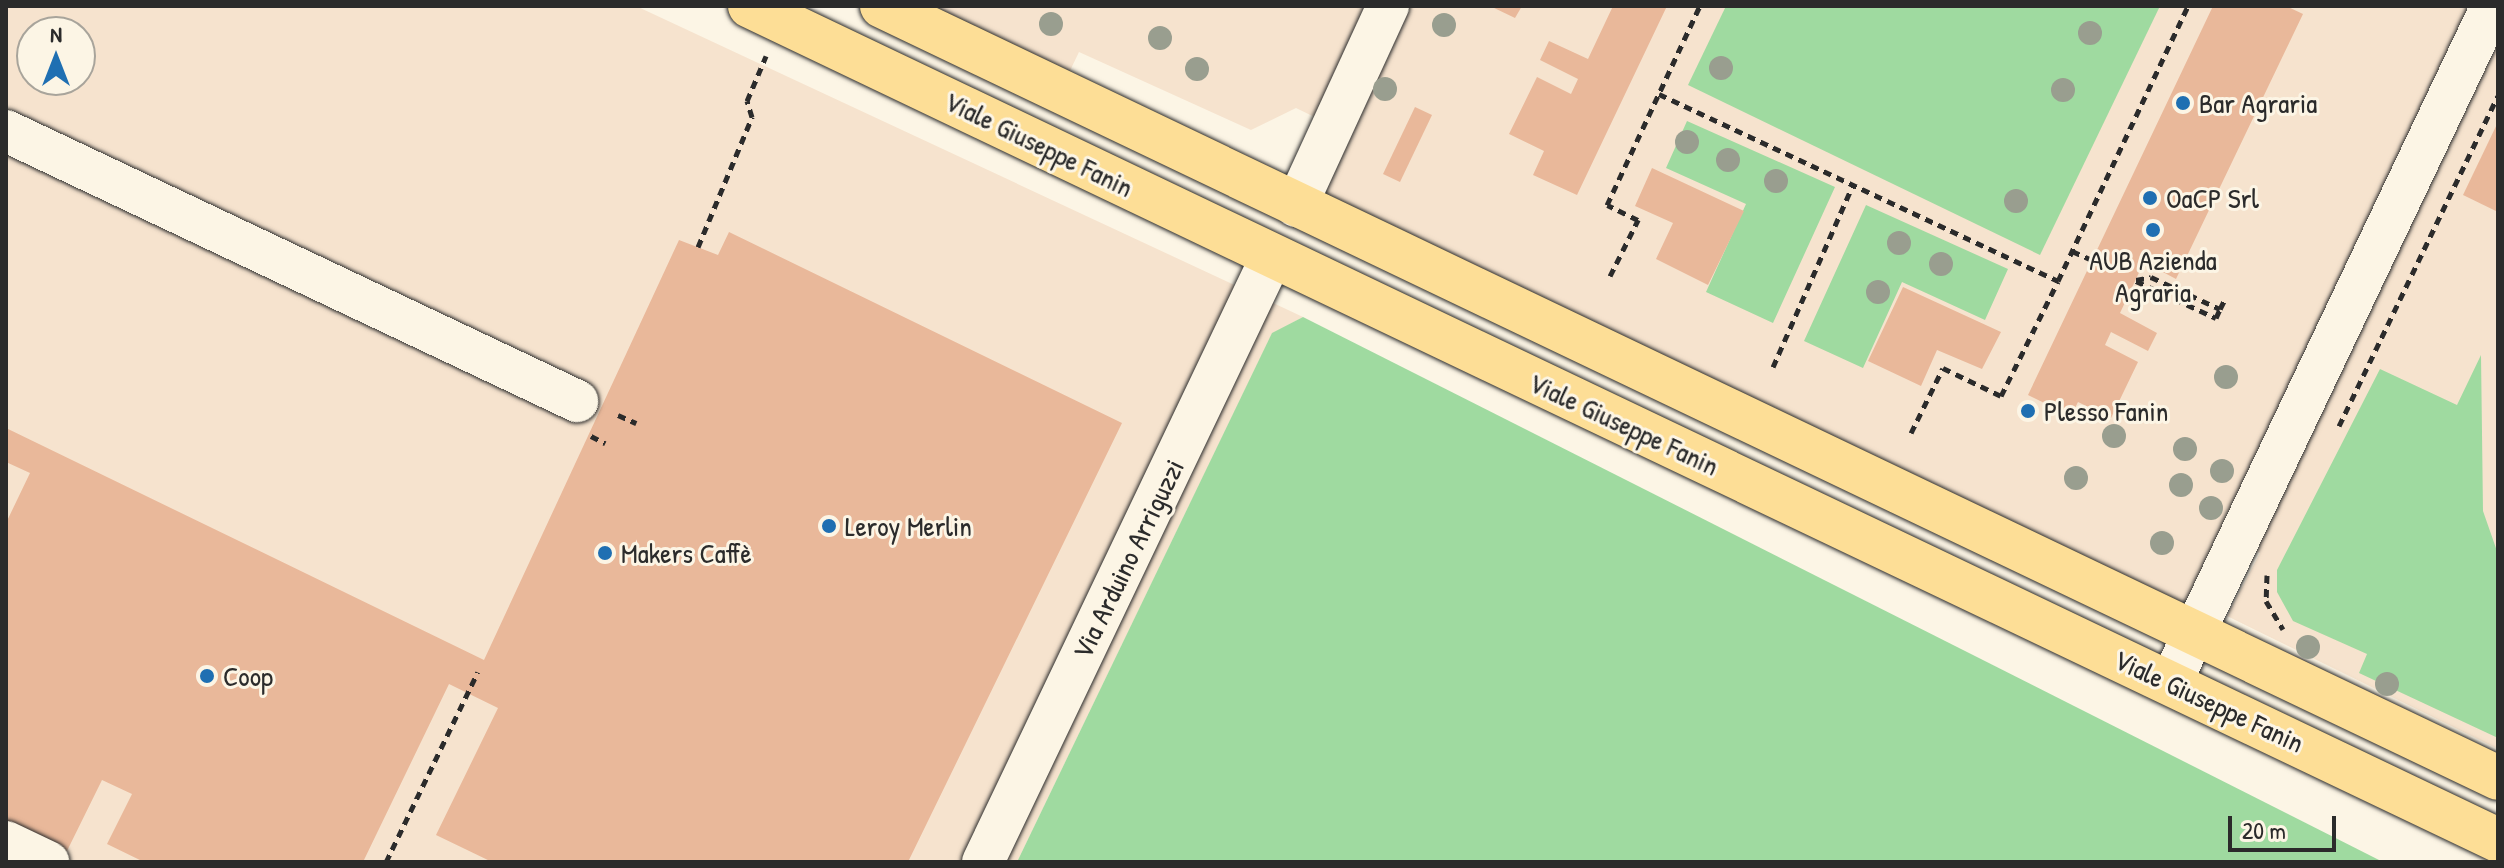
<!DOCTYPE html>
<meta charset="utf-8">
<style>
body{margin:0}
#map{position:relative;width:2504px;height:868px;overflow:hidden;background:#fcf5e5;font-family:"Patrick Hand",sans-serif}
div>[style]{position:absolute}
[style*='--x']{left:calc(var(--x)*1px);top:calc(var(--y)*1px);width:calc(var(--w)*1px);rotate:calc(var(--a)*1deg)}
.built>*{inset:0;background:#f6e3ce}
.green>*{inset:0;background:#9fdaa0}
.building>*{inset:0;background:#e9b89a}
.path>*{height:5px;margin-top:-2.5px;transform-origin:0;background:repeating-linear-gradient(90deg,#2b2b2b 0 8px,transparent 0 14px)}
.roads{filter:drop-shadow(0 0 2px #2b2b2b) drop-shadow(0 0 2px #2b2b2b)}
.minor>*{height:42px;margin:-21px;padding:0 21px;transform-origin:21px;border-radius:21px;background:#fcf5e5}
.major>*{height:44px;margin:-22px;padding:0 22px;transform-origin:22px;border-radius:22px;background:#fdde96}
.trees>*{width:24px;height:24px;margin:-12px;border-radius:50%;background:#999e8f}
.dots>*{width:22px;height:22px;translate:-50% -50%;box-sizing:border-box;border:4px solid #fcf5e5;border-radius:50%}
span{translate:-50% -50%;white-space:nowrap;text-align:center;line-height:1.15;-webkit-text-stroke:6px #fcf5e5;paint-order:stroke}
.poi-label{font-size:28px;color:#2b2b2b}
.left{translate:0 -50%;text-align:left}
.street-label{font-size:28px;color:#2b2b2b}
.frame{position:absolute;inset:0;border:8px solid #2b2b2b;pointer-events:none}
.north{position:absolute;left:16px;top:16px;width:80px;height:80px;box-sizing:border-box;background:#fcf5e5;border:2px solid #a8a49b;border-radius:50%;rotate:0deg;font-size:22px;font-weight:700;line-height:32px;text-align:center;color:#2b2b2b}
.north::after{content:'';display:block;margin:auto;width:28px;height:36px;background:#1f6fb2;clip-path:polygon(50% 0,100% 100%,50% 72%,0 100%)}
.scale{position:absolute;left:2228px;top:816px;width:108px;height:36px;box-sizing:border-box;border:4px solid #2b2b2b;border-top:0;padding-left:10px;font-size:24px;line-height:28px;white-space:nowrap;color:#2b2b2b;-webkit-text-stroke:6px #fcf5e5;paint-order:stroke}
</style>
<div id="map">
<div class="built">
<div style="clip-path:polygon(evenodd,6px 6px,636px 6px,1303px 317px,1272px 334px,1017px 862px,6px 862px,6px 6px,32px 32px,80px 32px,80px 80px,32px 80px,32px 32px)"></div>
<div style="clip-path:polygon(874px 6px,2498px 6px,2498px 749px,2227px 616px,2260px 553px,2238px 542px,2193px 634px,1296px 206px,1331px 125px,1296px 108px,1251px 130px,1079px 52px,1053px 106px)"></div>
</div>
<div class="green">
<div style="clip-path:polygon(1726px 6px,2160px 6px,2040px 255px,1688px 85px)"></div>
<div style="clip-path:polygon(1687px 121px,1835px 187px,1773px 323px,1706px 292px,1746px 204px,1666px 168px)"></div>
<div style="clip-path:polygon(1866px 205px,2008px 269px,1985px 320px,1902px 282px,1863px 368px,1804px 341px)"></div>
<div style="clip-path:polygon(1303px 317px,2179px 759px,2383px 862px,1017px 862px,1272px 333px)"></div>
<div style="clip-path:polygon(2481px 355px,2483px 511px,2498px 554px,2498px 738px,2359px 673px,2367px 654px,2293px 621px,2277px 592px,2277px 570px,2380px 369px,2457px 405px)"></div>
</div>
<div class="building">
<div style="clip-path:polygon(1490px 6px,1522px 6px,1515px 18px)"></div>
<div style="clip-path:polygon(1613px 6px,1667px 6px,1577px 195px,1533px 175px,1544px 151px,1509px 134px,1537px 77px,1571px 94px,1578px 79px,1540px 60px,1549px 41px,1588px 59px)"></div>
<div style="clip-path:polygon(2213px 6px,2286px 6px,2303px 14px,2176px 279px,2144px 262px,2120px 313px,2157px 333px,2148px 351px,2111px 332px,2105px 345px,2138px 362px,2111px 418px,2078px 402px,2071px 416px,2028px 395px)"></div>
<div style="clip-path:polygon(1415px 107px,1432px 115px,1400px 182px,1383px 174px)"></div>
<div style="clip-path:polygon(2498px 122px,2498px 212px,2463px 195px)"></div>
<div style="clip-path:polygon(1652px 168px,1744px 211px,1708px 285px,1656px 259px,1673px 223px,1635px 206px)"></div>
<div style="clip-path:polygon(729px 232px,1122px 423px,908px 862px,492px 862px,436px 835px,498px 708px,449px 684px,363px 862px,144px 862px,107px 844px,132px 794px,102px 780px,64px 857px,6px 829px,6px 523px,30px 473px,6px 462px,6px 428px,484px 660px,679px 240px,718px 255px)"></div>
<div style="clip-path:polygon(1903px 287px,2001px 332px,1982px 369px,1937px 350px,1921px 386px,1868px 361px)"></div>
</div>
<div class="path">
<div style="--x:1659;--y:94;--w:441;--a:25.1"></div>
<div style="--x:2058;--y:281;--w:304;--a:-64.7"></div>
<div style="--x:698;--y:247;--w:141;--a:-67.4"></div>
<div style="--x:752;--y:117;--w:17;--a:-107"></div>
<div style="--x:747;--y:101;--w:49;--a:-67.1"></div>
<div style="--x:2072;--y:251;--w:22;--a:24"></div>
<div style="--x:1610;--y:276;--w:63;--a:-63.4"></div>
<div style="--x:1638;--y:220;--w:34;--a:-154"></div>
<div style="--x:1607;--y:205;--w:220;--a:-65"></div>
<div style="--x:2136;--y:280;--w:15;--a:-11"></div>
<div style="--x:2151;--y:277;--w:76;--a:24.9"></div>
<div style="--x:2220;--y:309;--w:13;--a:-63"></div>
<div style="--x:2136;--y:281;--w:88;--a:24.8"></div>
<div style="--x:2216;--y:318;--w:10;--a:-66"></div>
<div style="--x:1773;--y:367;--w:199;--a:-66.3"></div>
<div style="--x:618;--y:415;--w:20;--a:24"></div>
<div style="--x:2339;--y:426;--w:366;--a:-64.3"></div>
<div style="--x:1911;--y:433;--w:72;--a:-63.8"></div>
<div style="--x:1943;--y:368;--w:64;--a:25.8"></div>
<div style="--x:2001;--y:396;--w:128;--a:-63.6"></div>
<div style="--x:591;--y:436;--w:16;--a:27"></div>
<div style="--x:2267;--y:575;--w:26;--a:92"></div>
<div style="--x:2266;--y:601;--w:33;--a:59"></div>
<div style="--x:386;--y:862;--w:211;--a:-64.2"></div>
</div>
<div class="roads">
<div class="minor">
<div style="--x:6;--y:131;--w:632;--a:25.31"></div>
<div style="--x:1296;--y:206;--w:220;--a:-65.3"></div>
<div style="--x:2170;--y:684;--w:751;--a:-64.6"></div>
<div style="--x:6;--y:842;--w:47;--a:25.5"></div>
<div style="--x:983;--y:862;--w:671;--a:-64.5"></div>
</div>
<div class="major">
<div style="--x:750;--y:6;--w:1937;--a:25.51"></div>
<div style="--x:882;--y:6;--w:1791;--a:25.53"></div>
</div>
</div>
<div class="trees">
<div style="left:1051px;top:24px"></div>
<div style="left:1444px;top:25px"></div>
<div style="left:2090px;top:33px"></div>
<div style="left:1160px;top:38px"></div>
<div style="left:1721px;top:68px"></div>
<div style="left:1197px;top:69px"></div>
<div style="left:1385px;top:89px"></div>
<div style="left:2063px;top:90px"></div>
<div style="left:1687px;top:142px"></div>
<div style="left:1728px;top:160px"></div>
<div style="left:1776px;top:181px"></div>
<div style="left:2016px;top:201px"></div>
<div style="left:1899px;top:243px"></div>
<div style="left:1941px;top:264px"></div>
<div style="left:1878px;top:292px"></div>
<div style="left:2226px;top:377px"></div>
<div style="left:2114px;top:436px"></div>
<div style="left:2185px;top:449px"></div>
<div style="left:2222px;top:471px"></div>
<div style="left:2076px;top:478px"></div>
<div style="left:2181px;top:485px"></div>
<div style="left:2211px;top:508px"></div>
<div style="left:2162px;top:543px"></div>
<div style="left:2308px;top:647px"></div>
<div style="left:2387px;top:684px"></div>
</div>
<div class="dots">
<div style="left:2183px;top:103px;background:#1f6fb2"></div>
<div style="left:2150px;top:198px;background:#1f6fb2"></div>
<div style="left:2153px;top:230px;background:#1f6fb2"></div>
<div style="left:2028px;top:411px;background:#1f6fb2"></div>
<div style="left:829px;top:526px;background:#1f6fb2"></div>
<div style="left:605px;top:553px;background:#1f6fb2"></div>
<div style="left:207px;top:676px;background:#1f6fb2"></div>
</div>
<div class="poi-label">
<span class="left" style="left:2199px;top:103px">Bar Agraria</span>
<span class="left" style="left:2166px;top:198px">OaCP Srl</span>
<span style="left:2153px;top:276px">AUB Azienda<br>Agraria</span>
<span class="left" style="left:2044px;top:411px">Plesso Fanin</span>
<span class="left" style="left:845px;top:526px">Leroy Merlin</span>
<span class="left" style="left:621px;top:553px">Makers Caffè</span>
<span class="left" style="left:223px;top:676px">Coop</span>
</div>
<div class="street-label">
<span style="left:1039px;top:144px;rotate:26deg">Viale Giuseppe Fanin</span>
<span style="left:1624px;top:424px;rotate:25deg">Viale Giuseppe Fanin</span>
<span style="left:1128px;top:559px;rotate:-64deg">Via Arduino Arriguzzi</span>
<span style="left:2209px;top:701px;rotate:25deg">Viale Giuseppe Fanin</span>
</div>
<div class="frame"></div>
<div class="north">N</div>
<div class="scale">20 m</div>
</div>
